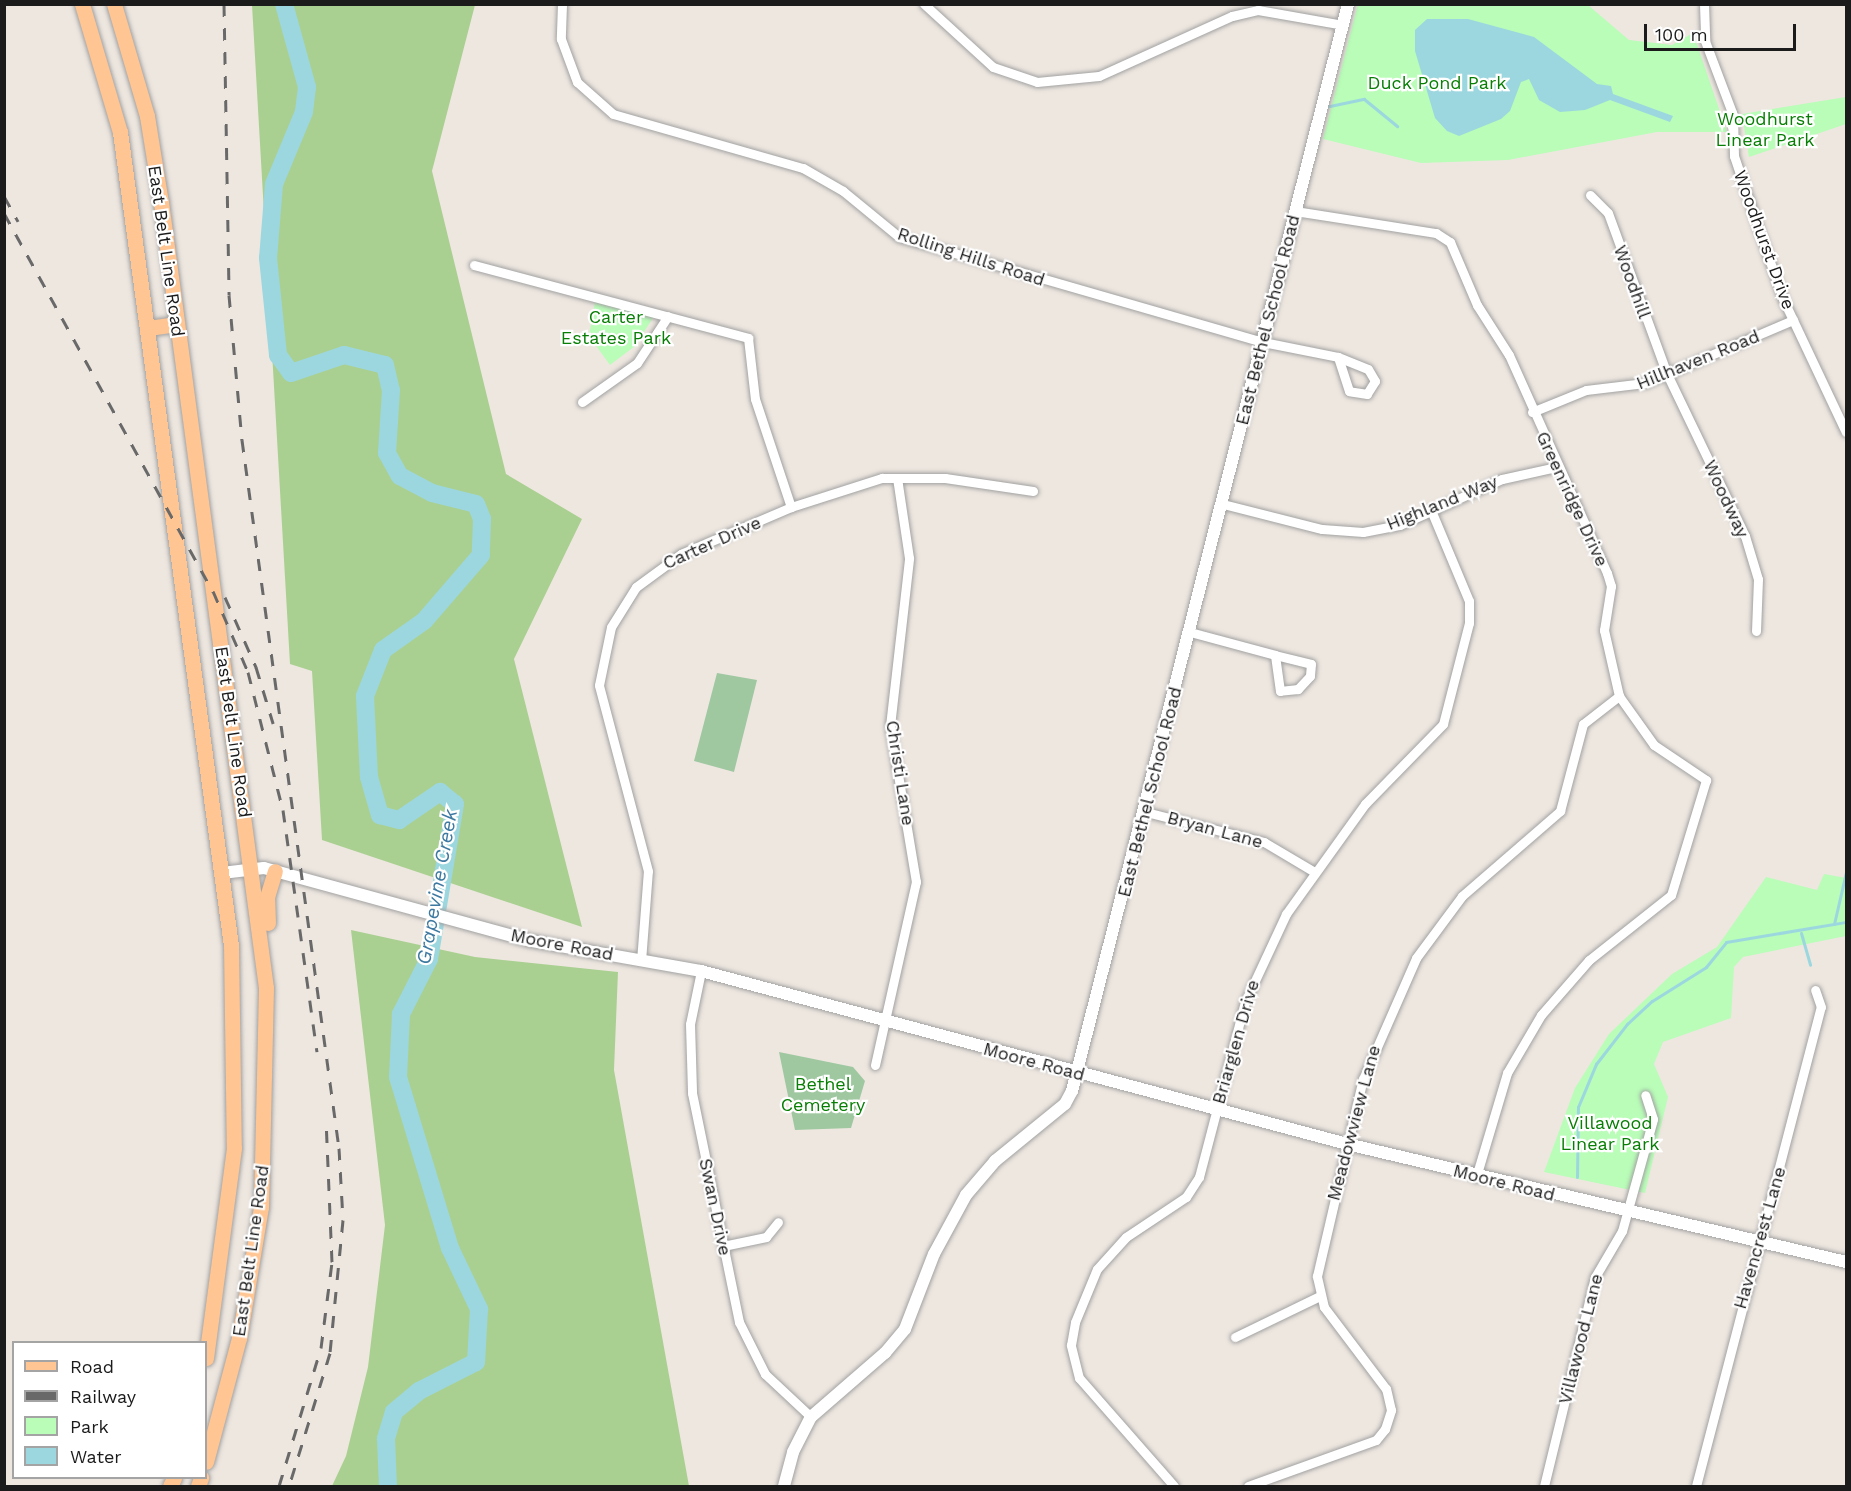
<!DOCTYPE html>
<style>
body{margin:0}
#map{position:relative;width:1851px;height:1491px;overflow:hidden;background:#eee7e0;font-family:"Work Sans",sans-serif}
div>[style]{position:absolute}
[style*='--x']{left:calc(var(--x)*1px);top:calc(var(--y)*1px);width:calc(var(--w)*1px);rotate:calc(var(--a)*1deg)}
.forest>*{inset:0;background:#aad091}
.cemetery>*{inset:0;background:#9fc8a1}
.park>*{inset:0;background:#b9fdb8}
.water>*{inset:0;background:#9cd7df}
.stream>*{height:3px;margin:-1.5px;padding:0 1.5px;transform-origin:1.5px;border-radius:1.5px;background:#9cd7df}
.river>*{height:18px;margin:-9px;padding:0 9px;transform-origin:9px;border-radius:9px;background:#9cd7df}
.roads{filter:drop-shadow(0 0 2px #a2a2a2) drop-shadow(0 0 2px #a2a2a2)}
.minor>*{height:9px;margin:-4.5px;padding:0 4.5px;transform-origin:4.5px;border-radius:4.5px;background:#fff}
.tertiary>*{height:12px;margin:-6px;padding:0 6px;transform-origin:6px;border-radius:6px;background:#fff}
.primary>*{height:15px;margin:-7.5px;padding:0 7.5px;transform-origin:7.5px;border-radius:7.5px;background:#ffc593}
.rail>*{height:3px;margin-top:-1.5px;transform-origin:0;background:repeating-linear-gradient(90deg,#696969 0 12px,transparent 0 24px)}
span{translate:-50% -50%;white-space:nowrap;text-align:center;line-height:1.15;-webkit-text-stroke:4.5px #fff;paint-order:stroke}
.park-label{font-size:18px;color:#077e04}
.street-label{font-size:18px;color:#1b1b1b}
.water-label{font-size:20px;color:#3d79a0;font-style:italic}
.frame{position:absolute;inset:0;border:6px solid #1b1b1b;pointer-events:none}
.legend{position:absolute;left:12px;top:1341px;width:195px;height:138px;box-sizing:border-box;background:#fff;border:2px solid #a4a4a4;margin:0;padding:8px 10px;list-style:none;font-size:18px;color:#1b1b1b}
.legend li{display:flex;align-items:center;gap:12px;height:30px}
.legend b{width:30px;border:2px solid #a4a4a4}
.scale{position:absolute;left:1644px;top:24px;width:152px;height:27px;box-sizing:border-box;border:3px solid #1b1b1b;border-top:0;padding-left:8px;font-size:18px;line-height:21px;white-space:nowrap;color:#1b1b1b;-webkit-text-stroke:4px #fff;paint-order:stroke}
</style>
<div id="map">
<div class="forest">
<div style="clip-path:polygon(252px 5px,475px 5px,432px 171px,506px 474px,582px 519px,514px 659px,582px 927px,322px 840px,312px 671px,290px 664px)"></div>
<div style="clip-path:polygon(351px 930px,475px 957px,618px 972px,614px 1070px,689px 1486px,332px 1486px,346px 1456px,368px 1367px,385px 1225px)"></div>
</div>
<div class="cemetery">
<div style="clip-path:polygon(717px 673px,757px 680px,734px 772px,694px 761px)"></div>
<div style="clip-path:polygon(779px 1052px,853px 1067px,865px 1081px,851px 1128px,795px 1130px)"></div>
</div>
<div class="park">
<div style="clip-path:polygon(1358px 4px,1588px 5px,1629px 40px,1672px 45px,1693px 33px,1727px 132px,1657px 132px,1508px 160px,1421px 163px,1323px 139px)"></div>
<div style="clip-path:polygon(1846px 97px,1846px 124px,1749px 157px,1742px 114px)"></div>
<div style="clip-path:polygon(596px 296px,656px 313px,635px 346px,610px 365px,589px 336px)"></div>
<div style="clip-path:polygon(1824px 874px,1846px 878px,1846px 936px,1743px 957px,1734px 967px,1731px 1018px,1663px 1042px,1654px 1064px,1668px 1097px,1645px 1193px,1544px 1172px,1575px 1088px,1609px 1034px,1672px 974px,1717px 947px,1766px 877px,1817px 890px)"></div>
</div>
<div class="water">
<div style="clip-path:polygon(1427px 19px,1468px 19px,1534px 37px,1597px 84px,1611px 86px,1613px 94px,1673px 116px,1670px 122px,1610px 100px,1585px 110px,1560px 112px,1539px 100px,1529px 79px,1521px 82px,1510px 111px,1501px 119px,1459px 136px,1447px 131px,1435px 118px,1415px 51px,1415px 30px)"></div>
</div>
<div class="stream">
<div style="--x:1325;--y:107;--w:40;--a:-12"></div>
<div style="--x:1364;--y:99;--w:43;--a:39.3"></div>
<div style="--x:1834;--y:924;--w:53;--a:-77"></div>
<div style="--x:1801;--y:933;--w:33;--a:74"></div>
<div style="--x:1577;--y:1177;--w:70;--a:-89.2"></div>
<div style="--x:1578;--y:1107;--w:47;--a:-67.3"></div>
<div style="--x:1596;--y:1064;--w:51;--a:-52.2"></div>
<div style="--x:1627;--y:1024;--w:34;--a:-43"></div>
<div style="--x:1652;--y:1001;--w:64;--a:-32.2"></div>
<div style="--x:1706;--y:967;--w:32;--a:-51"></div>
<div style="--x:1726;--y:942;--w:122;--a:-9.5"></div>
</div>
<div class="river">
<div style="--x:284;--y:4;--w:86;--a:74.5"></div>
<div style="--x:307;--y:87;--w:25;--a:97"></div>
<div style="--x:304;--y:112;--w:78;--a:112.6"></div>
<div style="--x:274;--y:184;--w:74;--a:94.6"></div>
<div style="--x:268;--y:258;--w:98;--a:84.1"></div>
<div style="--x:278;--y:355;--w:22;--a:54"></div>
<div style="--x:291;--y:373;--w:56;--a:-18.8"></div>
<div style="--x:344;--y:355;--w:42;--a:13.7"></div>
<div style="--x:385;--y:365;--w:26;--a:77"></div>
<div style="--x:391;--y:390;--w:63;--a:93.6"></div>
<div style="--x:387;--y:453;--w:26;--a:61"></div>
<div style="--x:400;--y:476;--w:36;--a:28"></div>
<div style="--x:432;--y:493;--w:45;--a:14"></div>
<div style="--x:476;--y:504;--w:16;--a:68"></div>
<div style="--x:482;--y:519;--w:36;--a:92"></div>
<div style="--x:481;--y:555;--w:87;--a:130.8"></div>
<div style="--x:424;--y:621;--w:50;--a:144.7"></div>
<div style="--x:383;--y:650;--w:49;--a:111.4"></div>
<div style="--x:365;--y:696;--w:81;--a:87.2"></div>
<div style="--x:369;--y:777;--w:40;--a:74"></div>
<div style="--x:380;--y:815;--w:20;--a:15"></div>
<div style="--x:399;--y:820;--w:50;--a:-34.3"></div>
<div style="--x:440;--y:792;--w:19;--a:39"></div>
<div style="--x:455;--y:804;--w:157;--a:99.5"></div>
<div style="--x:429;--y:959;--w:62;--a:117"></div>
<div style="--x:401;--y:1014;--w:63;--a:92.7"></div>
<div style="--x:398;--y:1077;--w:179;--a:73.1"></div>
<div style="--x:450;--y:1248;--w:68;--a:64.6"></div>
<div style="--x:479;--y:1309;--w:53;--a:93.2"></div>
<div style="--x:476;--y:1362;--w:64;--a:153"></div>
<div style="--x:419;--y:1391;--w:33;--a:140"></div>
<div style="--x:394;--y:1412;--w:28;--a:107"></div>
<div style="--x:386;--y:1439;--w:47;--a:87.6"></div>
</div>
<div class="roads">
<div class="minor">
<div style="--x:562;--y:4;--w:35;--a:92"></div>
<div style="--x:561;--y:39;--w:46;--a:69.6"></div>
<div style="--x:577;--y:82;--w:48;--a:41.6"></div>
<div style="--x:613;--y:114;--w:198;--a:15.9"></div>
<div style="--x:803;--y:168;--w:46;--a:29.9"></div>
<div style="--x:843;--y:191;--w:72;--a:39.4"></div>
<div style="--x:899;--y:237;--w:379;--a:16.1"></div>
<div style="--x:1263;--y:342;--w:76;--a:11.3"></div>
<div style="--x:1338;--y:357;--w:32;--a:22"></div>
<div style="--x:1368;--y:369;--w:14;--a:60"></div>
<div style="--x:1375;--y:381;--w:15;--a:122"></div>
<div style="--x:1367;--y:394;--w:18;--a:-171"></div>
<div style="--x:1349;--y:391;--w:36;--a:-108"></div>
<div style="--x:924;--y:4;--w:93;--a:42.4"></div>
<div style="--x:993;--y:67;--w:46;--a:18.8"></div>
<div style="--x:1037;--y:82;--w:62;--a:-5.5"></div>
<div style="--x:1099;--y:76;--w:146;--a:-24.3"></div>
<div style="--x:1232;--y:16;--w:27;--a:-13"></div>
<div style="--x:1258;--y:10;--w:86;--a:10"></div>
<div style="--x:1704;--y:4;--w:37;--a:88"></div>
<div style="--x:1705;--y:41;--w:79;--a:69.3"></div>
<div style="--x:1733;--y:115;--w:41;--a:88.6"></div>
<div style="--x:1734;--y:156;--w:78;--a:71.3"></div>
<div style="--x:1759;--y:230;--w:73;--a:70.8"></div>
<div style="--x:1783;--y:299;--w:147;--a:64.7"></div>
<div style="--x:1590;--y:195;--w:25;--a:45"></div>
<div style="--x:1608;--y:213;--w:171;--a:69.9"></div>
<div style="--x:1667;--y:374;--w:180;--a:64.3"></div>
<div style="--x:1745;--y:536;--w:45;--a:73.2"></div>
<div style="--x:1758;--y:579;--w:52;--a:92.2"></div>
<div style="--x:1295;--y:211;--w:143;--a:8.9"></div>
<div style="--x:1436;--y:233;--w:17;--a:33"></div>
<div style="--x:1450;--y:242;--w:69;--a:66.8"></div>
<div style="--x:1477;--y:305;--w:59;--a:57.4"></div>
<div style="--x:1509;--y:355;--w:239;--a:65.8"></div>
<div style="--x:1607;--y:573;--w:14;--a:73"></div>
<div style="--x:1611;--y:586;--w:45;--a:99"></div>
<div style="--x:1604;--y:630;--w:68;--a:77.2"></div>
<div style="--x:1619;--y:696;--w:60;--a:54.5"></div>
<div style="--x:1654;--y:745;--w:63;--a:33.9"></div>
<div style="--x:1706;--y:780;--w:120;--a:106.9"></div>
<div style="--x:1671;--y:895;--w:105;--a:141.6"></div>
<div style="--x:1589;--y:960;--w:73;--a:131.1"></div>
<div style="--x:1541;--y:1015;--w:67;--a:120.4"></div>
<div style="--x:1507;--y:1073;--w:109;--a:106.6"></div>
<div style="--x:474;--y:265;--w:284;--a:14.9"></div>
<div style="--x:748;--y:338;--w:61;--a:83.5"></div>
<div style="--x:755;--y:399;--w:114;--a:71.6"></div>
<div style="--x:582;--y:402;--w:67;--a:-35.3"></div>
<div style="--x:637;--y:363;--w:56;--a:-56.6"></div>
<div style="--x:1532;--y:412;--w:58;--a:-22.2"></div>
<div style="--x:1586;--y:390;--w:59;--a:-6.8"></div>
<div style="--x:1645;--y:383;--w:161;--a:-23.1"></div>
<div style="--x:1223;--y:504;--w:102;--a:14.2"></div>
<div style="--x:1322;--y:529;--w:41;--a:4.2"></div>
<div style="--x:1363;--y:532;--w:38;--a:-11"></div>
<div style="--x:1400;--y:525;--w:112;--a:-24.3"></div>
<div style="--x:1502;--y:479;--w:55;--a:-12.5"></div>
<div style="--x:1190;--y:632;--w:88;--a:15.1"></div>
<div style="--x:1275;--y:655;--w:37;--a:14"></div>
<div style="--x:1311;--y:664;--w:12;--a:95"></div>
<div style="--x:1310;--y:676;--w:18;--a:133"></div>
<div style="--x:1298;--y:689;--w:18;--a:174"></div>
<div style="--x:1280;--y:691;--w:36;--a:-98"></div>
<div style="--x:1146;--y:812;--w:122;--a:14.3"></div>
<div style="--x:1264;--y:842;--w:57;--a:30.6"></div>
<div style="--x:641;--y:961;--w:90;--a:-85.6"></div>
<div style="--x:648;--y:871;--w:192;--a:-104.8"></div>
<div style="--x:599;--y:685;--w:59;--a:-78.3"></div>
<div style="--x:611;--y:627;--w:47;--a:-58"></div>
<div style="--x:636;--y:587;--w:56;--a:-36.3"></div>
<div style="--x:681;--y:554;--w:120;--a:-23.1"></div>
<div style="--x:791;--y:507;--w:96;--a:-17.7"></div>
<div style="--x:882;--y:478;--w:63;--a:0"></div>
<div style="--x:945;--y:478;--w:89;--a:8.4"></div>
<div style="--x:701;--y:971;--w:54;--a:101.7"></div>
<div style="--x:690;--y:1024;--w:69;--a:88.3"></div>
<div style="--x:692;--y:1093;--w:234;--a:78.4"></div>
<div style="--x:739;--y:1322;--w:58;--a:63.4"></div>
<div style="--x:765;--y:1374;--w:63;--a:43.1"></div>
<div style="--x:875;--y:1065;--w:188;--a:-77.4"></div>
<div style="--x:916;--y:882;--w:158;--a:-99.5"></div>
<div style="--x:890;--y:726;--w:169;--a:-83.5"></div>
<div style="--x:909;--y:558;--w:81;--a:-98.5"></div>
<div style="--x:723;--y:1246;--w:44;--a:-11.8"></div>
<div style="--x:766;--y:1237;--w:19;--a:-51"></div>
<div style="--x:1235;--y:1337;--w:94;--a:-25.8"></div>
<div style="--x:1174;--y:1486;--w:144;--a:-131.3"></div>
<div style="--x:1079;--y:1378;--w:34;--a:-104"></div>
<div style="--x:1071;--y:1345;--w:23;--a:-80"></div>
<div style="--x:1075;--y:1322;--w:57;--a:-67.5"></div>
<div style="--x:1097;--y:1269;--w:43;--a:-47.8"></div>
<div style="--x:1126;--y:1237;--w:72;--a:-33.7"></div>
<div style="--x:1186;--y:1197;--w:24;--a:-57"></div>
<div style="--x:1199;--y:1177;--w:181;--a:-75.3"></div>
<div style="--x:1245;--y:1002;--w:97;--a:-65"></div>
<div style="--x:1286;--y:914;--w:135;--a:-54.3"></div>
<div style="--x:1365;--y:804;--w:112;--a:-45.7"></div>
<div style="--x:1443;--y:724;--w:104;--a:-75.6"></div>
<div style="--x:1469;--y:623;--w:22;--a:-90"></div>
<div style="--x:1469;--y:601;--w:99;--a:-112.7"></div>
<div style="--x:1248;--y:1486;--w:136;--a:-19.8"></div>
<div style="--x:1376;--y:1440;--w:14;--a:-51"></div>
<div style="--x:1385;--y:1429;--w:20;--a:-72"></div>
<div style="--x:1391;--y:1410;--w:22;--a:-103"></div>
<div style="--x:1386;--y:1389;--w:103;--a:-127.1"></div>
<div style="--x:1324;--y:1307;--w:32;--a:-103"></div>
<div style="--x:1317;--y:1276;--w:202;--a:-76.9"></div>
<div style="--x:1363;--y:1079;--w:132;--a:-66.3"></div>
<div style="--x:1416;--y:958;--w:77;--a:-53.4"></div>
<div style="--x:1462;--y:896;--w:130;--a:-40.9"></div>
<div style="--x:1560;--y:811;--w:90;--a:-75.2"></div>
<div style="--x:1583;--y:724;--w:46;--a:-37.9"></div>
<div style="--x:1544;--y:1486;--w:215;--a:-76.3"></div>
<div style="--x:1595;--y:1277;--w:53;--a:-59.6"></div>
<div style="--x:1622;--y:1231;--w:116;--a:-74.5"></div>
<div style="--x:1653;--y:1119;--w:25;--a:-108"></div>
<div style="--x:1696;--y:1486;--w:495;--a:-75.4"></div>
<div style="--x:1821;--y:1007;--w:18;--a:-109"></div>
</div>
<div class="tertiary">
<div style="--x:222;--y:873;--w:42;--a:-6.8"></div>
<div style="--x:264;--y:868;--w:277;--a:15.3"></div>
<div style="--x:531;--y:941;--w:173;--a:10"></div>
<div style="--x:701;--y:971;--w:669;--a:14.99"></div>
<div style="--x:1347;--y:1144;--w:513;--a:13.3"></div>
<div style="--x:784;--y:1486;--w:35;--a:-75"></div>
<div style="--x:793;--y:1452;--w:39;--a:-63"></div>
<div style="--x:811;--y:1417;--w:98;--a:-40.9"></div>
<div style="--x:885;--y:1353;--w:31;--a:-50"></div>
<div style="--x:905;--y:1329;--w:80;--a:-68.9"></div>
<div style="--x:934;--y:1254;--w:67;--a:-61.5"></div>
<div style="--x:966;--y:1195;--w:45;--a:-49.5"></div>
<div style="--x:995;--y:1161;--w:90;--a:-39.2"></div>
<div style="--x:1065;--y:1104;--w:15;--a:-62"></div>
<div style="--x:1072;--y:1091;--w:1121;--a:-75.75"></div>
</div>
<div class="primary">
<div style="--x:82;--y:4;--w:134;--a:73.5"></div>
<div style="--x:120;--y:132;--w:821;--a:82.23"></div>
<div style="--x:231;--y:945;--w:203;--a:89.2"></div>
<div style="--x:234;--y:1148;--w:212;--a:97.6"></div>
<div style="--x:114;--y:4;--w:117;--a:73.6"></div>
<div style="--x:147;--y:116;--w:87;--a:80.8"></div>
<div style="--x:161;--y:202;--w:793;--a:82.39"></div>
<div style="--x:266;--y:988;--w:219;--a:91.3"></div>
<div style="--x:261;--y:1207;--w:133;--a:99.5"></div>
<div style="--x:239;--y:1338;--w:128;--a:104.9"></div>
<div style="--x:148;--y:328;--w:29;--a:-8"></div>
<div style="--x:268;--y:923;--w:26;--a:-92"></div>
<div style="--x:267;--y:897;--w:27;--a:-73"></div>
<div style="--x:170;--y:1486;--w:9;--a:-63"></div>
<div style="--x:198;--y:1486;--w:9;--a:-69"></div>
</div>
</div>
<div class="rail">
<div style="--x:224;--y:4;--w:291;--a:89"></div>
<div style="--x:229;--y:295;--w:146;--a:84.9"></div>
<div style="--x:242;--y:440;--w:715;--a:82.2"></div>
<div style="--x:339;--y:1148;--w:72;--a:86.8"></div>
<div style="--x:343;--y:1220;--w:134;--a:95.6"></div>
<div style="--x:330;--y:1353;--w:139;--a:107.1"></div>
<div style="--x:4;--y:196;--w:29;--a:61"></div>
<div style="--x:4;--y:213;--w:432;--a:61.1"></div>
<div style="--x:213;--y:591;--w:88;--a:66.6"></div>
<div style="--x:248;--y:672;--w:142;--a:75.8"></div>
<div style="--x:283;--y:810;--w:244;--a:82"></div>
<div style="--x:225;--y:597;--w:77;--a:66.1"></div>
<div style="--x:256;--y:667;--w:59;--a:73.1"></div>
<div style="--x:279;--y:1486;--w:144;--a:-73.1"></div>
<div style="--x:321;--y:1348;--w:87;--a:-82.7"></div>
<div style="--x:332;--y:1262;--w:142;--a:-92.4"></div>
</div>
<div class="park-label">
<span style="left:1437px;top:83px">Duck Pond Park</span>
<span style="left:1765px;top:130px">Woodhurst<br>Linear Park</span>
<span style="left:616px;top:328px">Carter<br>Estates Park</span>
<span style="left:823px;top:1095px">Bethel<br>Cemetery</span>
<span style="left:1610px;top:1134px">Villawood<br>Linear Park</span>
</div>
<div class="street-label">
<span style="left:1764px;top:240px;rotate:70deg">Woodhurst Drive</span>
<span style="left:166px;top:251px;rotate:82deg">East Belt Line Road</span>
<span style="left:971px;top:257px;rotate:18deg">Rolling Hills Road</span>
<span style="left:1632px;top:282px;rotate:70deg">Woodhill</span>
<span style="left:1268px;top:320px;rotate:-76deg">East Bethel School Road</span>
<span style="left:1698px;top:360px;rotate:-22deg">Hillhaven Road</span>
<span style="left:1572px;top:499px;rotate:65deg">Greenridge Drive</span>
<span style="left:1726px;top:499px;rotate:65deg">Woodway</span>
<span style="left:1442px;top:503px;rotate:-22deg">Highland Way</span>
<span style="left:712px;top:543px;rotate:-24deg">Carter Drive</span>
<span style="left:233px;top:732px;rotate:82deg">East Belt Line Road</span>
<span style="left:900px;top:773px;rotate:81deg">Christi Lane</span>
<span style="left:1150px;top:792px;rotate:-76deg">East Bethel School Road</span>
<span style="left:1215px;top:830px;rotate:15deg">Bryan Lane</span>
<span style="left:562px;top:945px;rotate:11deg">Moore Road</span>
<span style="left:1236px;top:1042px;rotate:-74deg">Briarglen Drive</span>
<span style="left:1034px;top:1062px;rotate:15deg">Moore Road</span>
<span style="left:1354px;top:1123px;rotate:-75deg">Meadowview Lane</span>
<span style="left:1504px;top:1183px;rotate:14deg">Moore Road</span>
<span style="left:715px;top:1207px;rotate:78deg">Swan Drive</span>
<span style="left:1760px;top:1238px;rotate:-74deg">Havencrest Lane</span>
<span style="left:251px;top:1251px;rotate:-82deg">East Belt Line Road</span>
<span style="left:1581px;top:1339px;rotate:-76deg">Villawood Lane</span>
</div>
<div class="water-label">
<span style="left:437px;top:887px;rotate:-80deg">Grapevine Creek</span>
</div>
<div class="frame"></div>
<ul class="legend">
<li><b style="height:8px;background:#ffc593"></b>Road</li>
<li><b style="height:8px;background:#696969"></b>Railway</li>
<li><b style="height:16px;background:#b9fdb8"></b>Park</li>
<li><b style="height:16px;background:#9cd7df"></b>Water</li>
</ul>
<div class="scale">100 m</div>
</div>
